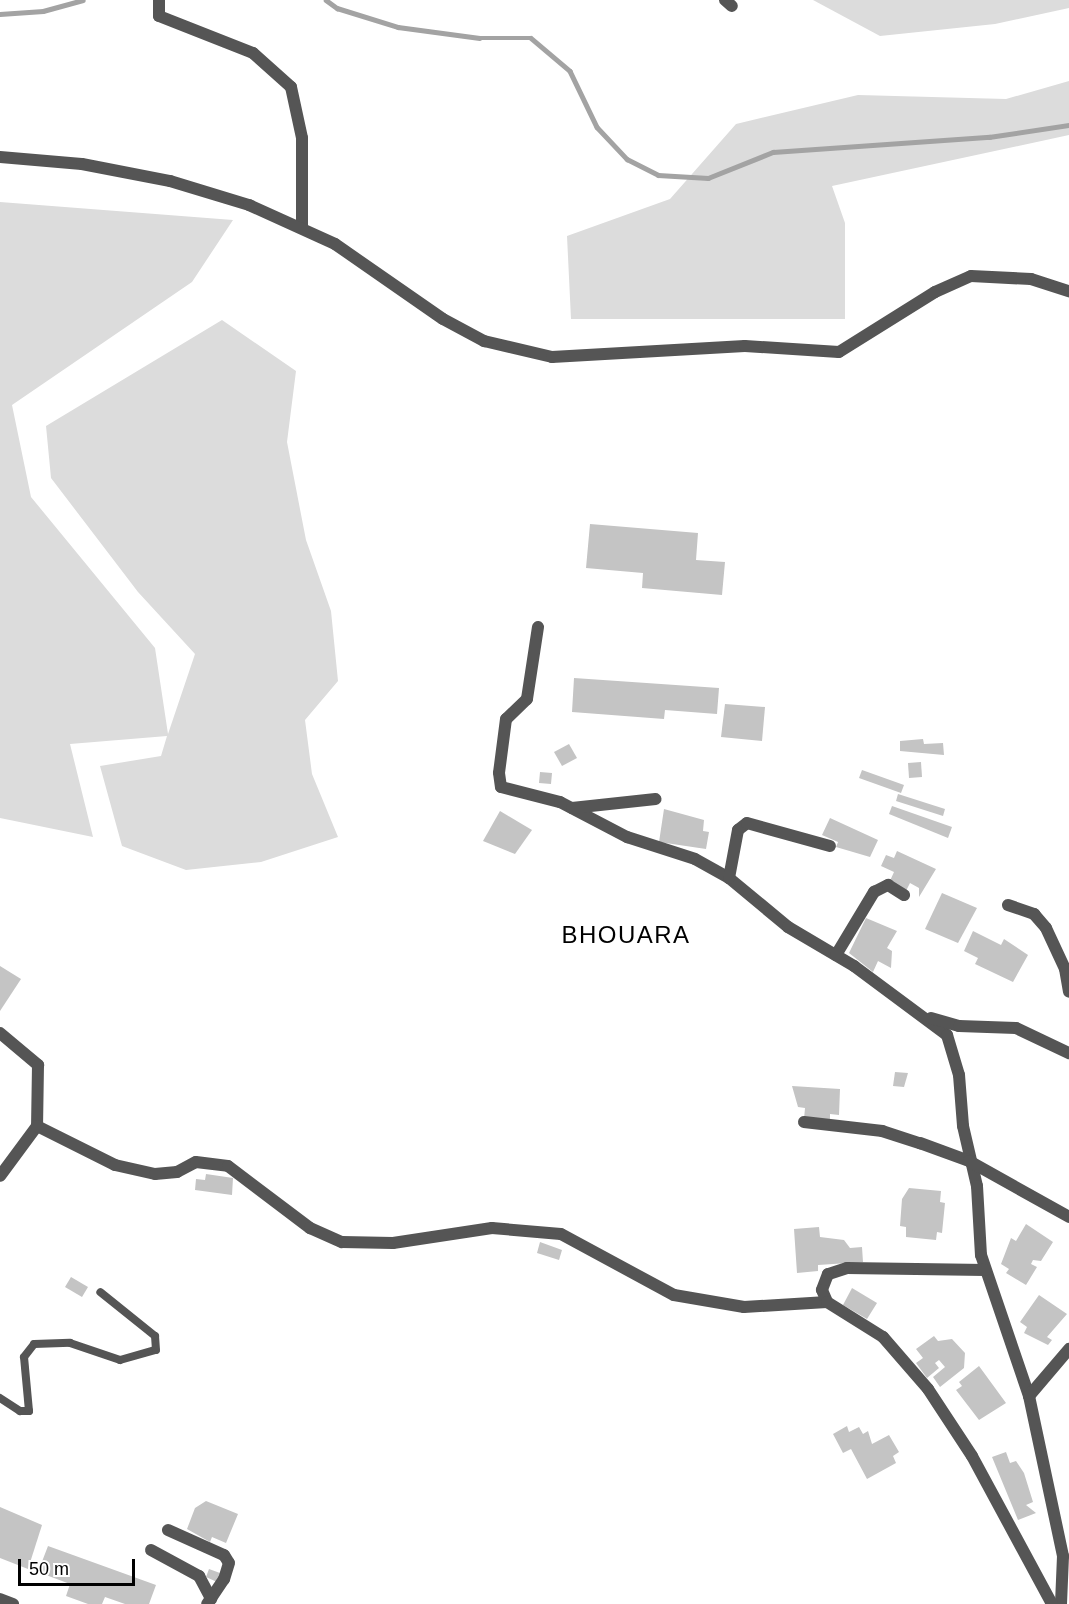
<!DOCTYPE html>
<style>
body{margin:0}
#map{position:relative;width:1069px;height:1604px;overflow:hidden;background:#fff;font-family:Arial,sans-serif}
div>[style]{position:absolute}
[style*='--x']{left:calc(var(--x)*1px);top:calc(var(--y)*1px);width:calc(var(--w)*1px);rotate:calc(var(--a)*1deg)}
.green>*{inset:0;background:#dcdcdc}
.stream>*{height:4.5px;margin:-2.25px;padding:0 2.25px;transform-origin:2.25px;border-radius:2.25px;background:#a3a3a3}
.building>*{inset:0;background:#c4c4c4}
.lane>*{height:8px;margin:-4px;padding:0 4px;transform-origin:4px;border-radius:4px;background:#555}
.street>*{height:12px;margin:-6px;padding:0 6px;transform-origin:6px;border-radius:6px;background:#555}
span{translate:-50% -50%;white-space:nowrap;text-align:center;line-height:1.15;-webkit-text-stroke:6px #fff;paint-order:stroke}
.quarter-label{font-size:24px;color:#000;letter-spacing:1.5px}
.scale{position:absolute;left:18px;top:1559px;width:117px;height:27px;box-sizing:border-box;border:3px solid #000;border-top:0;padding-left:8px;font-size:18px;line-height:21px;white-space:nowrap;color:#000;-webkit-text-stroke:4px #fff;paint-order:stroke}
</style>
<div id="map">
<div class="green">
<div style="clip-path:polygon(813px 0,1069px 0,1069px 8px,995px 24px,880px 36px)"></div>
<div style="clip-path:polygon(1069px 81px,1069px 135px,832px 186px,845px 223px,845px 319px,571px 319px,567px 236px,670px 199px,736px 124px,858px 95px,1006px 99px)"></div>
<div style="clip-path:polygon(0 202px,233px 220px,192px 282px,12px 405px,31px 497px,155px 648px,168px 734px,195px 654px,138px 592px,51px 478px,46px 426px,222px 320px,296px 371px,287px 442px,306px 540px,331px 611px,338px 681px,305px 720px,312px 774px,338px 837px,261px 862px,186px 870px,122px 846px,100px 766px,161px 756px,167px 736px,70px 744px,93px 837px,0 818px)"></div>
</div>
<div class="stream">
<div style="--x:326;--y:0;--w:14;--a:36"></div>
<div style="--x:337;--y:8;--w:64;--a:17.3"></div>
<div style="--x:398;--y:27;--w:82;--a:7.7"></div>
<div style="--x:479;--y:38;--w:52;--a:0"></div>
<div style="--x:531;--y:38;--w:51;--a:40.2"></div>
<div style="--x:570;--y:71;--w:62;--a:64.3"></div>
<div style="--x:597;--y:127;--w:44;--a:46.8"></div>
<div style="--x:627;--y:159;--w:35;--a:27"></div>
<div style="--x:658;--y:175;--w:50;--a:3.4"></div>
<div style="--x:708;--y:178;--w:70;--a:-21.8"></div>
<div style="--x:773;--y:152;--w:217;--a:-4"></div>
<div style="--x:989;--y:137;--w:81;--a:-8.5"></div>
<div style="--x:0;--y:14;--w:43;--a:-4"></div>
<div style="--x:43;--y:11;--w:41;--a:-15.4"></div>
</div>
<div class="building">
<div style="clip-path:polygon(590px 524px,698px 533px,696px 560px,725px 562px,722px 595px,642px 588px,643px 573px,586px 568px)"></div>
<div style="clip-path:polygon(574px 678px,719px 688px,717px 714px,665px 710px,664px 719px,572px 712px)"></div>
<div style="clip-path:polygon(725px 704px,765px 707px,762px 741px,721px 737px)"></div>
<div style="clip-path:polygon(923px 739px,924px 744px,943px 743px,944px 755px,900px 751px,900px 741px)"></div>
<div style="clip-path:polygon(569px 744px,577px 758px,562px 766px,554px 752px)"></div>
<div style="clip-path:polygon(921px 762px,922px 777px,909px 778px,908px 763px)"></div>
<div style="clip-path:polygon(862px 770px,904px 785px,901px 793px,859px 778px)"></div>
<div style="clip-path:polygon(540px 772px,552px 773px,551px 784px,539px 783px)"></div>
<div style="clip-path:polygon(898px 794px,945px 809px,943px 816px,896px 801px)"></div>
<div style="clip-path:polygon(892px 806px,952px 827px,948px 838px,889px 814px)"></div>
<div style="clip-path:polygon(664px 809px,704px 820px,703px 831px,709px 832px,706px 849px,659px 842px)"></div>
<div style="clip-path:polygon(500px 811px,532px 830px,515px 854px,483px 841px)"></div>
<div style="clip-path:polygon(830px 818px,878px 840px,870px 857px,836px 847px,838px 842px,822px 835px)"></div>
<div style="clip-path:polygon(897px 851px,936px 869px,919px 897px,919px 888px,910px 883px,906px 891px,889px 883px,894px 872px,881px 866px,886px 855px,894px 858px)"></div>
<div style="clip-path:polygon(942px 893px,977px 908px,958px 943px,925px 929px)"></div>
<div style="clip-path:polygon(866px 918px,897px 931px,887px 948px,892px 951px,891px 968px,878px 961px,873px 972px,849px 953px)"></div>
<div style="clip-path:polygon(973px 931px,1001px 945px,1004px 939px,1028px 955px,1013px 982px,975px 964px,978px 958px,964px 951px)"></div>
<div style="clip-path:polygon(0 966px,21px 979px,0 1011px)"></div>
<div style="clip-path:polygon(895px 1072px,908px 1073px,904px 1087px,893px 1086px)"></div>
<div style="clip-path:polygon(792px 1086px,840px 1089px,839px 1115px,830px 1114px,830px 1120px,804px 1119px,805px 1108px,798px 1107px)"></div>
<div style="clip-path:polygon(206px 1174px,233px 1178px,232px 1195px,195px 1190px,196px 1179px,205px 1180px)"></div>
<div style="clip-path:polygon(909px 1188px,941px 1191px,940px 1202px,945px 1203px,942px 1233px,937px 1232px,936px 1240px,906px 1237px,906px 1227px,900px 1226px,902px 1199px)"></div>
<div style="clip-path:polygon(1026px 1224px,1053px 1242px,1041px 1261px,1033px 1260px,1031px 1264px,1037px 1267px,1026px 1285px,1006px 1273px,1009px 1269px,1001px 1264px,1011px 1238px,1016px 1241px)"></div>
<div style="clip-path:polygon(819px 1227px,820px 1237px,844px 1240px,850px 1248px,862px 1247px,863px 1262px,818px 1265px,818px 1271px,797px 1273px,794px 1229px)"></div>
<div style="clip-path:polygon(540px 1242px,562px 1250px,559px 1260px,537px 1253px)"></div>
<div style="clip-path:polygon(71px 1277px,88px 1287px,82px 1297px,65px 1287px)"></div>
<div style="clip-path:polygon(852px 1288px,877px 1303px,867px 1319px,843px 1305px)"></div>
<div style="clip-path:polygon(1039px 1295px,1067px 1314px,1047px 1337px,1052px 1340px,1048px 1345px,1024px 1333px,1027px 1327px,1020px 1322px)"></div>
<div style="clip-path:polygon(934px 1336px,938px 1341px,952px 1339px,965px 1353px,964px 1368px,940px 1387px,933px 1377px,945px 1367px,939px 1360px,935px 1363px,939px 1368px,927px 1378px,916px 1363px,923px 1358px,916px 1349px)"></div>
<div style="clip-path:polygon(979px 1366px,1006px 1403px,979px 1420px,956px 1390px,962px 1386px,959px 1382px)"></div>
<div style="clip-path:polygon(847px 1426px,849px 1432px,859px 1427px,863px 1434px,868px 1431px,872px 1444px,889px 1435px,899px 1452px,893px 1456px,896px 1463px,867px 1479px,851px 1449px,843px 1453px,833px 1434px)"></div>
<div style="clip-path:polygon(1006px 1452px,1010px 1463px,1016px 1461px,1024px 1473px,1033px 1502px,1026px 1505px,1036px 1513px,1018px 1520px,992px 1457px)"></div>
<div style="clip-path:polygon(206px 1501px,238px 1514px,226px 1543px,212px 1537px,210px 1542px,187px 1529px,195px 1508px)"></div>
<div style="clip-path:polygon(0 1507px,42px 1525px,28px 1569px,0 1558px)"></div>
<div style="clip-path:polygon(48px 1546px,156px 1585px,149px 1604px,125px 1604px,105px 1597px,102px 1604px,88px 1604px,66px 1596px,70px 1584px,38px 1572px)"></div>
<div style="clip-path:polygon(209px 1569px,220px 1573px,217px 1582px,206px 1577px)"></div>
</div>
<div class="lane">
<div style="--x:0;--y:1398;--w:24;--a:33"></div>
<div style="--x:20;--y:1411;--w:9;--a:0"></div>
<div style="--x:29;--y:1411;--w:54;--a:-95.3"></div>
<div style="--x:24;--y:1357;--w:16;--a:-52"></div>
<div style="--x:34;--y:1344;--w:36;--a:-2"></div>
<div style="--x:70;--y:1343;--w:53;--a:18.8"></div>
<div style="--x:120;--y:1360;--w:37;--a:-16"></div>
<div style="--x:156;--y:1350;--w:14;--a:-94"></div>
<div style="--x:155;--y:1336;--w:70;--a:-141.3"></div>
</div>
<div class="street">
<div style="--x:159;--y:0;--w:16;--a:90"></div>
<div style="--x:159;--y:16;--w:101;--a:21.5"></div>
<div style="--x:253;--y:53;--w:51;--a:41.8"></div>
<div style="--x:291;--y:87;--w:52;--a:77.8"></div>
<div style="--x:302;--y:138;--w:88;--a:90"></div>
<div style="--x:725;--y:0;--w:9;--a:41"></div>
<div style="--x:0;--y:157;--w:82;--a:4.9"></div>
<div style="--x:82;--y:164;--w:90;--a:10.9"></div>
<div style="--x:170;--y:181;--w:83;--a:16.9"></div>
<div style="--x:249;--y:205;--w:94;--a:24.4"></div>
<div style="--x:335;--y:244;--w:131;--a:34.8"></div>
<div style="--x:443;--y:319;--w:47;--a:28.2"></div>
<div style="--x:484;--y:341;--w:70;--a:13.2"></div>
<div style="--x:552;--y:357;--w:193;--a:-3.3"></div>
<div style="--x:745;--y:346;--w:94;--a:3.7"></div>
<div style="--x:839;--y:352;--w:113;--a:-32"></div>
<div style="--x:935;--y:292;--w:39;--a:-24"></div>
<div style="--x:971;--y:276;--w:60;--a:2.9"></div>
<div style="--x:1031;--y:279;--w:40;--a:18"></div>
<div style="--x:538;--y:627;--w:73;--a:98.7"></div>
<div style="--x:527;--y:699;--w:29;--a:136"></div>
<div style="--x:506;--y:719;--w:54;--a:97.4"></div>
<div style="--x:499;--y:773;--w:14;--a:82"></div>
<div style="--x:501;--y:787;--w:61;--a:14.3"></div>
<div style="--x:560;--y:802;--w:76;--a:27.6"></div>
<div style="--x:627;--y:837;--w:71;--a:17.9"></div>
<div style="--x:695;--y:859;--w:39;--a:29"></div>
<div style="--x:729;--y:878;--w:77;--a:39.7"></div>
<div style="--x:788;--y:927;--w:77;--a:30.6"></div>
<div style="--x:854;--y:966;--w:116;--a:36.6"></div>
<div style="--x:947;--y:1035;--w:42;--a:73.3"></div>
<div style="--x:959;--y:1075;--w:51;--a:85.5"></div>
<div style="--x:963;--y:1126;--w:62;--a:76.9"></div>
<div style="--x:977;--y:1186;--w:69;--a:86.7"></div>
<div style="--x:981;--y:1255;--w:149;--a:71.2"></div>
<div style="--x:1029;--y:1396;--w:164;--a:78"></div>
<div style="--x:1063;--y:1556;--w:48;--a:92.4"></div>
<div style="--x:572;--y:808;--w:84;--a:-6.1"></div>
<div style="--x:729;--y:878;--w:49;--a:-79.4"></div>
<div style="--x:738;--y:830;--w:11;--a:-38"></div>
<div style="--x:747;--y:823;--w:86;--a:15.5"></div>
<div style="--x:1008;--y:905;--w:28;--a:19"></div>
<div style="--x:1034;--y:914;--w:18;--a:49"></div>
<div style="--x:1046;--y:928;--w:45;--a:65.1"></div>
<div style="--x:1065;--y:969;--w:23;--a:80"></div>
<div style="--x:836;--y:955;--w:74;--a:-58.9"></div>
<div style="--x:874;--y:892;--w:16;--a:-27"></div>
<div style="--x:888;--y:885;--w:19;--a:32"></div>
<div style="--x:931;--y:1018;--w:29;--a:16"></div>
<div style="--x:959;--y:1026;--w:57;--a:2"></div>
<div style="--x:1016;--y:1028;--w:59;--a:25.3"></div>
<div style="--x:0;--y:1033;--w:50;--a:40.1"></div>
<div style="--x:38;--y:1065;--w:61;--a:90.9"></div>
<div style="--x:37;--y:1126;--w:62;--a:126.5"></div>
<div style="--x:804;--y:1122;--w:79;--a:6.6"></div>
<div style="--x:882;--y:1131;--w:40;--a:18"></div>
<div style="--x:920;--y:1143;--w:52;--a:20.2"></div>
<div style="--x:969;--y:1161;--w:115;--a:29.2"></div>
<div style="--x:37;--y:1126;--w:87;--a:26.6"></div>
<div style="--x:115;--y:1165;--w:41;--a:12.7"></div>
<div style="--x:155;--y:1174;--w:22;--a:-5"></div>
<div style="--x:177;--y:1172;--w:21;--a:-28"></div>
<div style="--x:196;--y:1162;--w:32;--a:7"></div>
<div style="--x:228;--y:1166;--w:103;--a:37.1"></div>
<div style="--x:310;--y:1228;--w:35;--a:24"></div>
<div style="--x:342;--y:1242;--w:51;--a:1.1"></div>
<div style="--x:393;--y:1243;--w:100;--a:-8.6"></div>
<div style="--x:492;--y:1228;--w:69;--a:5"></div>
<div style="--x:561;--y:1234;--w:128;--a:28.4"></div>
<div style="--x:674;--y:1295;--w:71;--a:9.7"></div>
<div style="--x:744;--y:1307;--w:83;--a:-3.4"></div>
<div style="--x:985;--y:1270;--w:138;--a:-179.2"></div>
<div style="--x:847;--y:1268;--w:20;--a:162"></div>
<div style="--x:828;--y:1274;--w:17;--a:111"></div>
<div style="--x:822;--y:1290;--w:13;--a:67"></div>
<div style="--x:827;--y:1302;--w:66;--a:32"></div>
<div style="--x:883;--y:1337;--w:69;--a:49.1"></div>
<div style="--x:928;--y:1389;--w:80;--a:56.7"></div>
<div style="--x:972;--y:1456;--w:168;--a:61.6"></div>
<div style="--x:1029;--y:1396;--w:62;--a:-49.6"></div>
<div style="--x:168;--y:1530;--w:61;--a:24.1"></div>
<div style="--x:224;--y:1555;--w:9;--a:58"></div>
<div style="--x:229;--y:1563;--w:17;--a:107"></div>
<div style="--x:224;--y:1579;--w:30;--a:124"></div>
<div style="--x:151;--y:1550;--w:55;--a:28.4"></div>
<div style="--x:199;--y:1576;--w:26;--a:62"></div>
<div style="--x:0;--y:1599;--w:14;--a:21"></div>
</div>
<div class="quarter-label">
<span style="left:626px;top:935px">BHOUARA</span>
</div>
<div class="scale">50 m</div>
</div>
